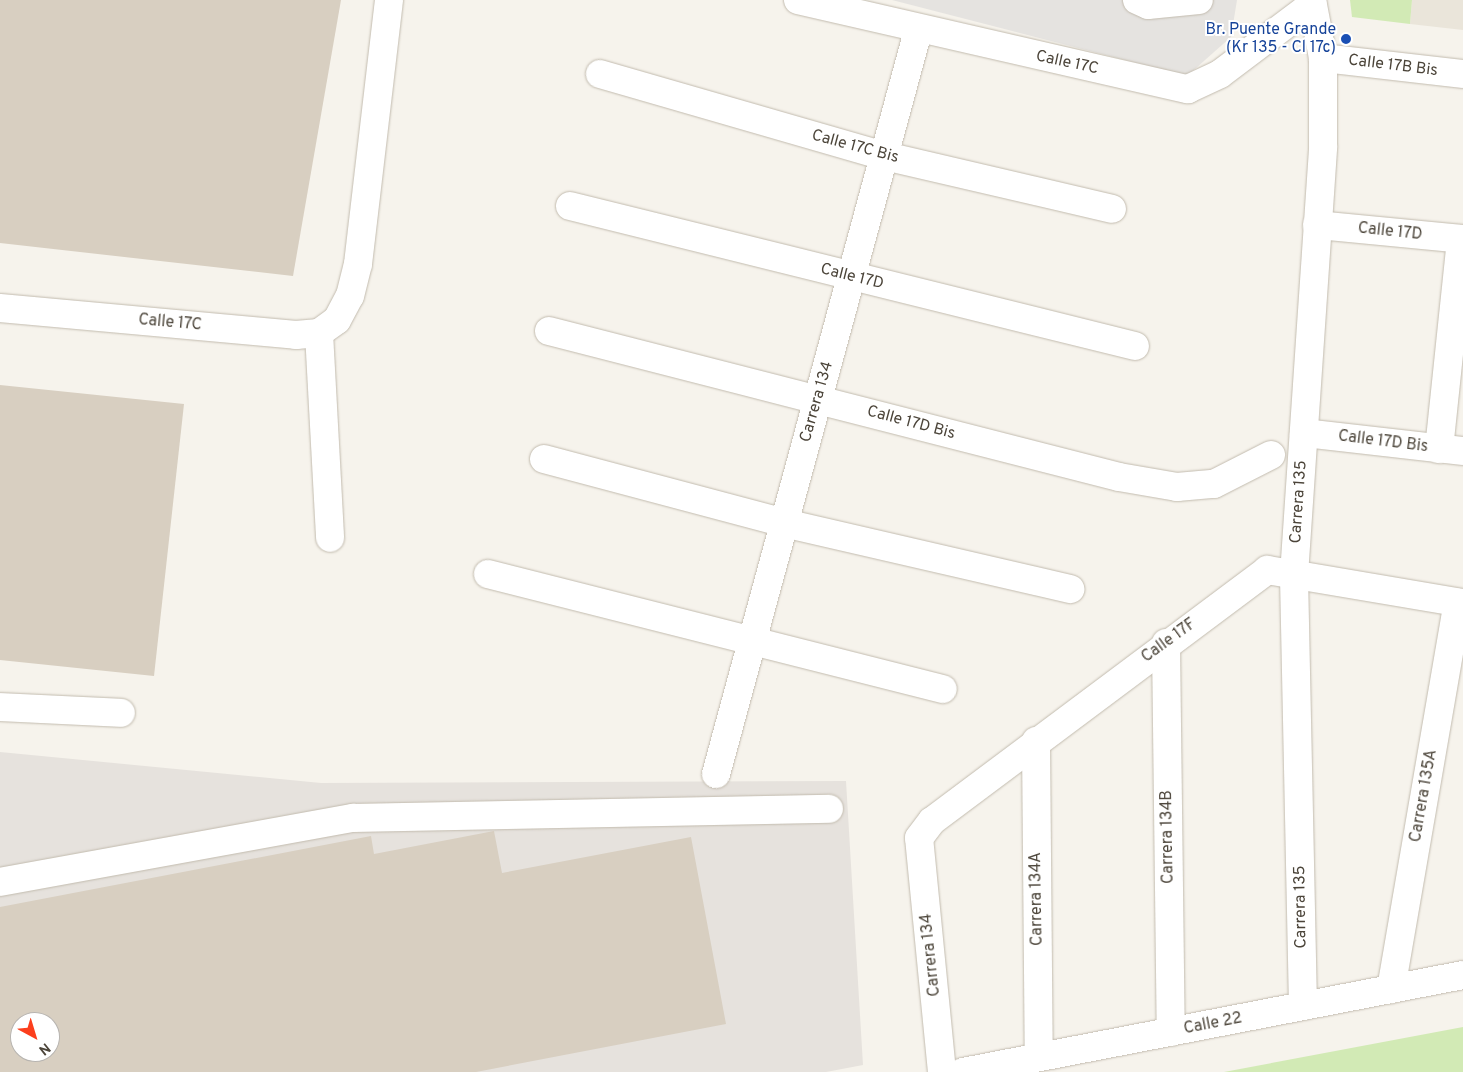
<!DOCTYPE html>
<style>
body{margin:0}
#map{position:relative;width:1463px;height:1072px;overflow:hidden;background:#f6f3ec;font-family:Overpass,sans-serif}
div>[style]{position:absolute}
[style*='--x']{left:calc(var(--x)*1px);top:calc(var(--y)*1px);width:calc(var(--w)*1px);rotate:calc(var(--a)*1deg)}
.residential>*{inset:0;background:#eae5da}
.industrial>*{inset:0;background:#e6e2dd}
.green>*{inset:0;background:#d2eab5}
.parking>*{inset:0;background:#e5e3e0}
.building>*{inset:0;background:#d8cfc1}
.roads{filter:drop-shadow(0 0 1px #c2bbae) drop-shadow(0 0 1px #c2bbae)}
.minor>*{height:28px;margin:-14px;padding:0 14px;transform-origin:14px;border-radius:14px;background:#fff}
.dots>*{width:14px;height:14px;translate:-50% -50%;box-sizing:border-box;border:2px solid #fff;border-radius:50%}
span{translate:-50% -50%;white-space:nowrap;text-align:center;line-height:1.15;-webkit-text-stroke:4px #fff;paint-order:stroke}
.transit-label{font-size:16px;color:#164399}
.right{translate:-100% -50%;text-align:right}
.street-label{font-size:16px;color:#4b4439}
.north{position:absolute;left:10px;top:1012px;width:50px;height:50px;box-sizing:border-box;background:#fff;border:1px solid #b7b4b0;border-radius:50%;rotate:141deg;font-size:14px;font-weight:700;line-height:20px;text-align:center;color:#4b4439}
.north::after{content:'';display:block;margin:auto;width:18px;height:22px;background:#fc3f1d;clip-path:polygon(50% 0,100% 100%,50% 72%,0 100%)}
</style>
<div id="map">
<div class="residential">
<div style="clip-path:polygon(1412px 0,1463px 0,1463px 30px,1410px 24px)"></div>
</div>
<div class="industrial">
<div style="clip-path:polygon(evenodd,0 752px,321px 783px,846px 781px,863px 1065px,826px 1072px,0 1072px,0 752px,20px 1022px,50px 1022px,50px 1052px,20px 1052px,20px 1022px)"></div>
</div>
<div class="green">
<div style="clip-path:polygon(1350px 0,1412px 0,1410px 24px,1352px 17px)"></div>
<div style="clip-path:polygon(1463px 1027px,1463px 1072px,1224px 1072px)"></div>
</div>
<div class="parking">
<div style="clip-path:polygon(892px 0,1237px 0,1231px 37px,1187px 76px)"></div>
</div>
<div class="building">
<div style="clip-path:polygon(0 0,341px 0,293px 276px,0 243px)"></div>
<div style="clip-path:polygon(0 385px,184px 404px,154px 676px,0 660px)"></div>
<div style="clip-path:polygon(evenodd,494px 831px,502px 873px,691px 837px,726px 1024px,476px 1072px,0 1072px,0 907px,371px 836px,374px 854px,494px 831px,20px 1022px,50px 1022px,50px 1052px,20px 1052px,20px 1022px)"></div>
</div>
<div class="roads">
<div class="minor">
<div style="--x:798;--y:0;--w:400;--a:12.9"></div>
<div style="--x:1188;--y:89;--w:35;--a:-25"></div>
<div style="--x:1220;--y:74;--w:116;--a:-37"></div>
<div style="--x:1137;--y:0;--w:12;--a:24"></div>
<div style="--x:1148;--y:5;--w:51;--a:-5.6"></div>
<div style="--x:1323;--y:58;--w:141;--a:6.5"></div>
<div style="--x:600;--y:74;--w:297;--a:16.1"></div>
<div style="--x:885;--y:156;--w:233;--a:13.1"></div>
<div style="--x:570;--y:206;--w:582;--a:13.92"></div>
<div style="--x:1317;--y:225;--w:147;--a:5.5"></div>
<div style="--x:0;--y:308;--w:297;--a:5.2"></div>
<div style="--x:296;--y:335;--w:23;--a:-5"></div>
<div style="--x:319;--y:333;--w:22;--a:-36"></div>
<div style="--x:337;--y:320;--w:27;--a:-62"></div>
<div style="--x:350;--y:296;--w:33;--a:-76"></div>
<div style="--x:358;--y:264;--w:266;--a:-83.3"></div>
<div style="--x:549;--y:331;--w:588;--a:14.37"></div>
<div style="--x:1119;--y:477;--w:59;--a:9.8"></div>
<div style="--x:1177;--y:487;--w:37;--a:-5"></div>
<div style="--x:1214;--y:484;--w:64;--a:-27"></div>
<div style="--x:319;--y:333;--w:205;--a:86.9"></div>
<div style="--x:1304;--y:433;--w:160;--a:6.5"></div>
<div style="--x:1439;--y:449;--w:211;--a:-84"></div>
<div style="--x:544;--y:459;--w:248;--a:14.9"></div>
<div style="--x:784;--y:523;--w:294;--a:13"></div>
<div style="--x:488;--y:574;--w:469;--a:14.2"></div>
<div style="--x:1166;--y:643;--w:389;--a:89.3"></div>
<div style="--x:0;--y:707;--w:121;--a:2.8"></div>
<div style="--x:1036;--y:741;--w:316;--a:89.5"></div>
<div style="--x:716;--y:774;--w:770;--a:-74.79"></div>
<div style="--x:0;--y:882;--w:359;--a:-10.3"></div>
<div style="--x:353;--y:818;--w:476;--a:-1.1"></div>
<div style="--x:1391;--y:989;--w:392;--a:-80.2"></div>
<div style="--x:1303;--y:1006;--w:431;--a:-91.2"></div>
<div style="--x:1294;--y:575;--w:430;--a:-86.1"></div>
<div style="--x:1323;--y:146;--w:88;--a:-90"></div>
<div style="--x:1323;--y:58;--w:59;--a:-100.7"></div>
<div style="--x:942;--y:1072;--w:235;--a:-95.6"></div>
<div style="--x:919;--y:838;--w:21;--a:-53"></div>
<div style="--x:932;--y:821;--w:419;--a:-36.8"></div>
<div style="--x:1267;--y:570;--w:199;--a:9.6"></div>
<div style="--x:963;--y:1072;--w:509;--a:-10.98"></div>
</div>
</div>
<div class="dots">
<div style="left:1346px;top:39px;background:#1a4fb4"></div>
</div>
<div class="transit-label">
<span class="right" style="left:1336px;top:39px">Br. Puente Grande<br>(Kr 135 - Cl 17c)</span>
</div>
<div class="street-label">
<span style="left:1067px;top:63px;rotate:12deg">Calle 17C</span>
<span style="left:1393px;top:66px;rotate:7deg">Calle 17B Bis</span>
<span style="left:855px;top:147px;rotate:15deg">Calle 17C Bis</span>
<span style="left:1390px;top:232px;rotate:6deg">Calle 17D</span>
<span style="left:852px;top:277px;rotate:14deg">Calle 17D</span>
<span style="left:170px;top:323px;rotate:5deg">Calle 17C</span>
<span style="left:817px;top:402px;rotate:-74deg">Carrera 134</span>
<span style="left:911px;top:423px;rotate:15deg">Calle 17D Bis</span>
<span style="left:1383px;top:442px;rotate:7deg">Calle 17D Bis</span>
<span style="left:1299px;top:502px;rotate:-86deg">Carrera 135</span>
<span style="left:1169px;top:641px;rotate:-36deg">Calle 17F</span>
<span style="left:1424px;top:796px;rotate:-80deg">Carrera 135A</span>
<span style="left:1168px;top:837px;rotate:-91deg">Carrera 134B</span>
<span style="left:1037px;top:899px;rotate:-91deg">Carrera 134A</span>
<span style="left:1301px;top:907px;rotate:-91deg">Carrera 135</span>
<span style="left:931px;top:955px;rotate:-96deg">Carrera 134</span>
<span style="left:1213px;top:1024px;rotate:-11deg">Calle 22</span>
</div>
<div class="north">N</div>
</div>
